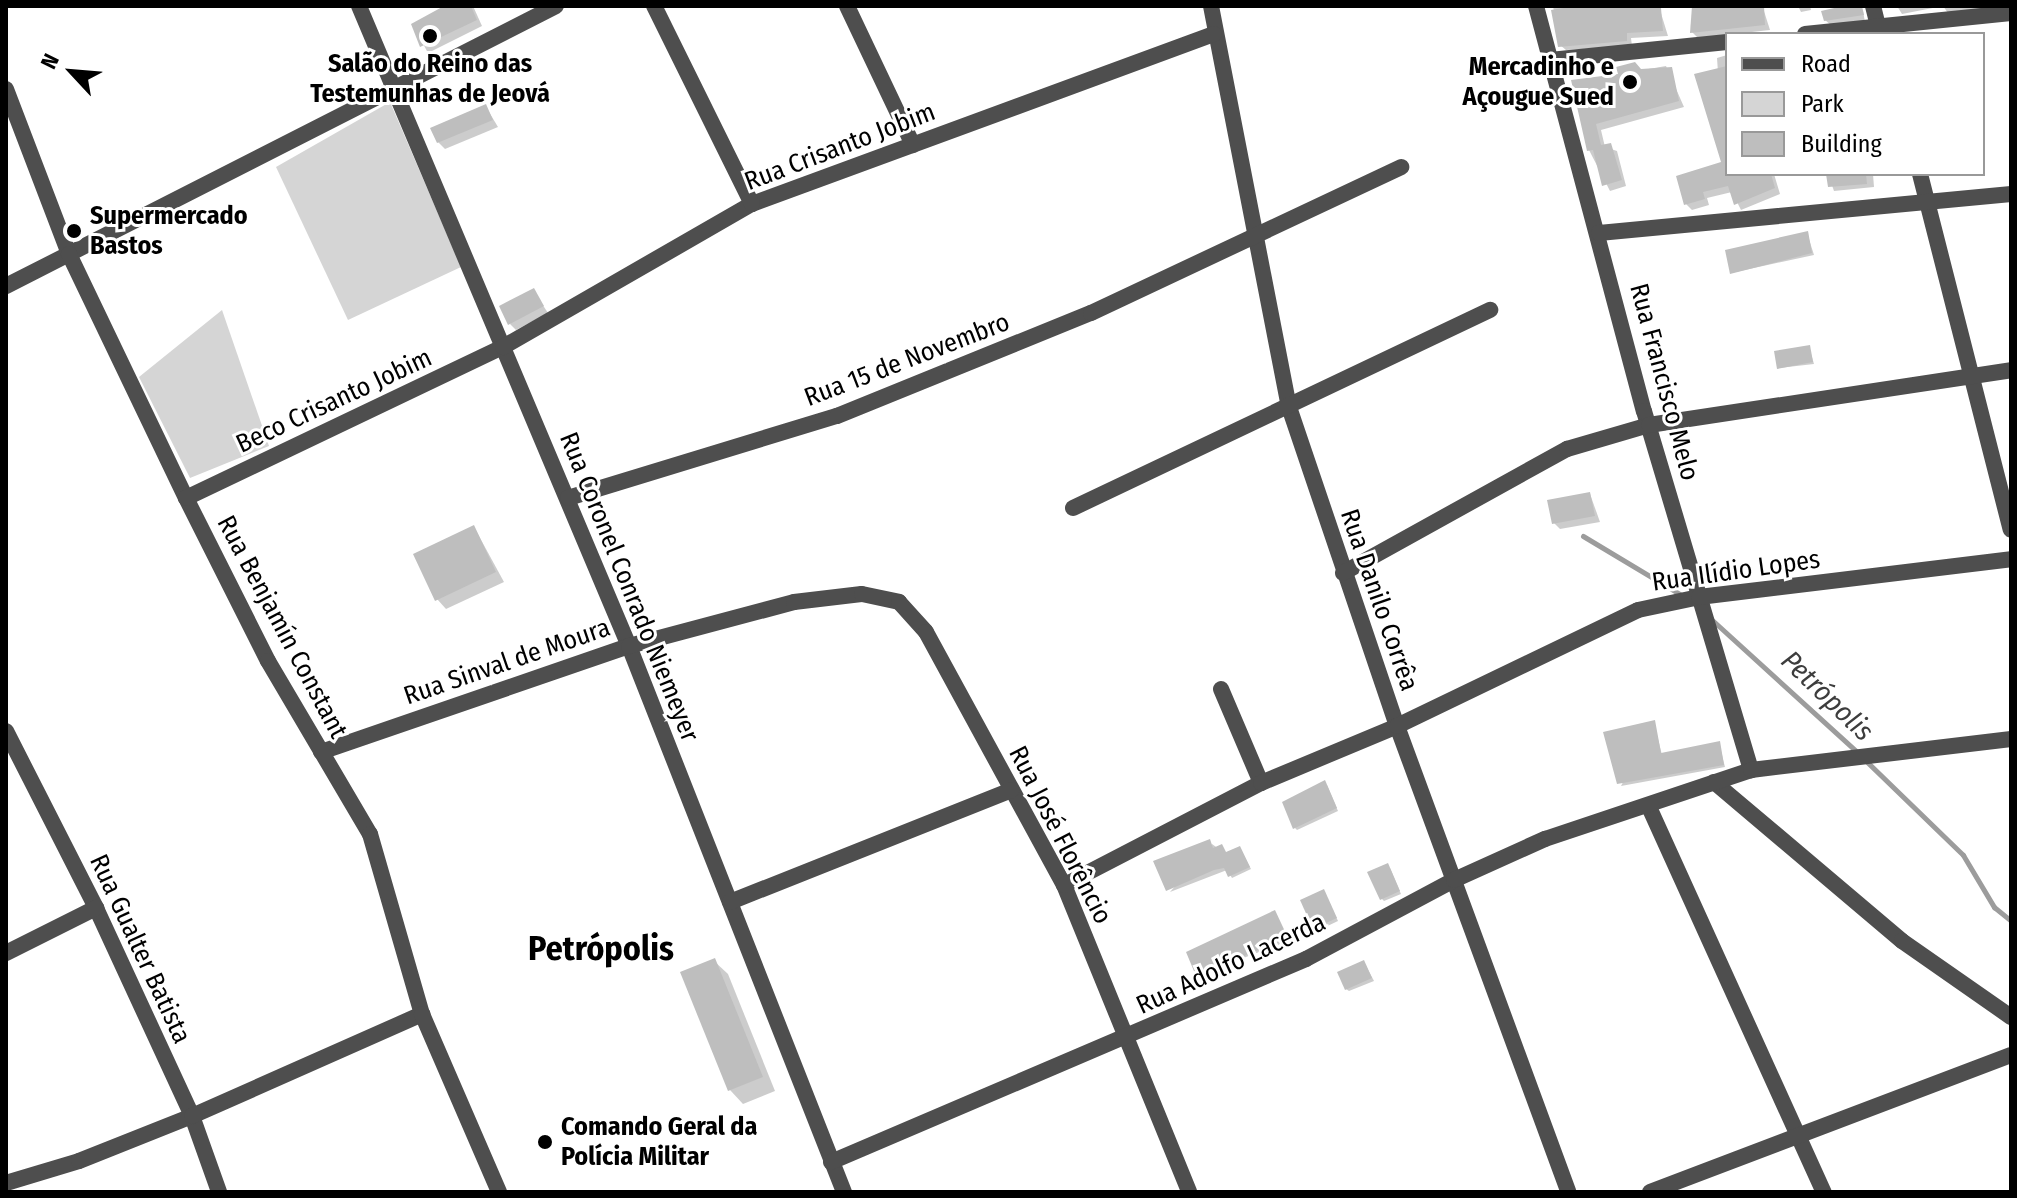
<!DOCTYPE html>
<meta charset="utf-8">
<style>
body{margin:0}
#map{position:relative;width:2017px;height:1198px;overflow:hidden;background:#fff;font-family:"Fira Sans Condensed",sans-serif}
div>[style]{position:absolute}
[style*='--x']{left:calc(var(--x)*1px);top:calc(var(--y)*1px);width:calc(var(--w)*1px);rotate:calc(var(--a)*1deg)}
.green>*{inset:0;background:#d5d5d5}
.shadow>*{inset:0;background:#0003}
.stream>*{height:5px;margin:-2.5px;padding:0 2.5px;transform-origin:2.5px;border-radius:2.5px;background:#9c9c9c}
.building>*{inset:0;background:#bebebe}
.minor>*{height:16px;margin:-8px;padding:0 8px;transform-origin:8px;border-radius:8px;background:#4e4e4e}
.tertiary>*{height:16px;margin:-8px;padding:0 8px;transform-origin:8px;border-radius:8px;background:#4e4e4e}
.dots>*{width:22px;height:22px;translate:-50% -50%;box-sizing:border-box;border:4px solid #fff;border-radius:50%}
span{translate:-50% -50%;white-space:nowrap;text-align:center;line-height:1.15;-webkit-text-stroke:6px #fff;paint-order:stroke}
.poi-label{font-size:26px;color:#000;font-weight:700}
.right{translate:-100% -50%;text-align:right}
.left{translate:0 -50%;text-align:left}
.street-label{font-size:26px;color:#000}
.water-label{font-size:28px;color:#3d3d3d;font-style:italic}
.district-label{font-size:34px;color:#000;font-weight:700}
.frame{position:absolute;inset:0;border:8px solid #000;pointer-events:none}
.legend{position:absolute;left:1725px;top:32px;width:260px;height:144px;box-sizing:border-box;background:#fff;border:2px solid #999;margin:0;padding:10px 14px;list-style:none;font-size:24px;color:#000}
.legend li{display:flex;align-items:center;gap:16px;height:40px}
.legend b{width:40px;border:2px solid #999}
.north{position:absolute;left:32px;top:32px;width:80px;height:80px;-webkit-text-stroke:6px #fff;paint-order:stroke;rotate:296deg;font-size:22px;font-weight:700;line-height:32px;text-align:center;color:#000}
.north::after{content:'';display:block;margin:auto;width:28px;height:36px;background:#000;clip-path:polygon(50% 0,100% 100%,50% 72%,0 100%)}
</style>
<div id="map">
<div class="green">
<div style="clip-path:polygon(390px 102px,461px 267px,348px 320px,276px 167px)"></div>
<div style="clip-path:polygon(222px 310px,269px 446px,190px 478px,139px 377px)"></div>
</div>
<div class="shadow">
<div style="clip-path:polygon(448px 6px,473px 6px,482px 26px,428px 53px,413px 25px)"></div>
<div style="clip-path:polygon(1553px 6px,1660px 10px,1668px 36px,1631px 38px,1632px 46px,1566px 50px,1560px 45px)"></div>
<div style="clip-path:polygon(1694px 6px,1763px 8px,1770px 30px,1698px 38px,1692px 32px)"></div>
<div style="clip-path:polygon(1798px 6px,1810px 6px,1811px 10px,1801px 12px)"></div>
<div style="clip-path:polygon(1852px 6px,1863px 11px,1865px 22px,1832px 26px,1825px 20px)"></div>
<div style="clip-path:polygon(1897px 6px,2010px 6px,1948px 13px,1943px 6px,1902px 14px)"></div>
<div style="clip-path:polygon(1727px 55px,1727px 174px,1774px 174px,1780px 194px,1741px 210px,1732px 192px,1707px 198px,1709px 205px,1692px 210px,1686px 204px,1724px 163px,1717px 58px)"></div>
<div style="clip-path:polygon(1666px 66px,1684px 107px,1601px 130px,1605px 147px,1617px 151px,1626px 186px,1610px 191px,1589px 150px,1573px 82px)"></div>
<div style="clip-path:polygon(486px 107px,498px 127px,445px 149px,438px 142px)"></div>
<div style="clip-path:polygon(1828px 174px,1873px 174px,1874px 187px,1834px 191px)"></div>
<div style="clip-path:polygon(1807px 233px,1814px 255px,1731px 273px)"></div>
<div style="clip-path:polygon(533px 290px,548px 313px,516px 330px,510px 324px)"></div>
<div style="clip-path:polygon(1809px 347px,1814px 364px,1779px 368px)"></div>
<div style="clip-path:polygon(1590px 494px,1600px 522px,1560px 529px,1554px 523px)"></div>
<div style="clip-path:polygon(474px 527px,504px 582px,446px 609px,437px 599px)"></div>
<div style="clip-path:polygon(1654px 723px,1662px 755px,1719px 743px,1725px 767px,1621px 786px)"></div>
<div style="clip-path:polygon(1327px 785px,1338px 811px,1297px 830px,1295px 828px)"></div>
<div style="clip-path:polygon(1212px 844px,1226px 854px,1240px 848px,1251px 869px,1232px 878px,1227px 870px,1170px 892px)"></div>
<div style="clip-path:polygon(1390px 868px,1401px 894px,1384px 901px,1382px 899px)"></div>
<div style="clip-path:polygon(1324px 891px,1338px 921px,1317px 931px,1314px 928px)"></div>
<div style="clip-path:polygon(1275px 912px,1289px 941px,1198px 975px)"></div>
<div style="clip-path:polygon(714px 961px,728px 974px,775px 1091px,743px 1104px,730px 1090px,683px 973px)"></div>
<div style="clip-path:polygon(1364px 962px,1374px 981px,1349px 991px,1346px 989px)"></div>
</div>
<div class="stream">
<div style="--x:1583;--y:536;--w:114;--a:31"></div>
<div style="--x:1711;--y:619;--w:197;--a:42.3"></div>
<div style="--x:1864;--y:759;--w:138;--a:44.1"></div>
<div style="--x:1963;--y:855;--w:61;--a:59.2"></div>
<div style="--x:1994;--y:907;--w:22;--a:39"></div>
</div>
<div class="building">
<div style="clip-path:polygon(444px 6px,471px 6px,477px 20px,420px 47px,411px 24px)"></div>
<div style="clip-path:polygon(1576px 6px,1661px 8px,1663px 31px,1627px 33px,1627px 41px,1558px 47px,1551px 10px)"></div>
<div style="clip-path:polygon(1692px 6px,1764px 6px,1765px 25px,1690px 33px)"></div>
<div style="clip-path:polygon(1843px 6px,1862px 6px,1864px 15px,1824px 21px,1821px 11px)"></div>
<div style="clip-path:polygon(1635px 62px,1641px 69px,1672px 67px,1679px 101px,1596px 124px,1601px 145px,1611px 143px,1622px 180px,1602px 186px,1593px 150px,1587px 151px,1571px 80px,1618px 74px,1616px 67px)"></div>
<div style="clip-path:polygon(1727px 66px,1727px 174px,1771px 174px,1775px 188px,1734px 205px,1728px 186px,1703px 192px,1705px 199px,1684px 205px,1676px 176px,1721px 162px,1694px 74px)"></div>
<div style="clip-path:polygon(486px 104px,493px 120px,437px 143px,430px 128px)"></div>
<div style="clip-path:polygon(1826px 174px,1866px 174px,1867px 184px,1828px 187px)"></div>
<div style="clip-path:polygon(1808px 231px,1812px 253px,1730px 274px,1725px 250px)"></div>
<div style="clip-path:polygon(534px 288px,544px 306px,508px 325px,499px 306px)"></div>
<div style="clip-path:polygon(1810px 345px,1813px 362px,1777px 369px,1774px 351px)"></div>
<div style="clip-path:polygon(1590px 492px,1595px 516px,1552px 524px,1547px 500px)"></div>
<div style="clip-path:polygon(474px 525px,496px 572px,435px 601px,413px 554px)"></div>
<div style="clip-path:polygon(1655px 720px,1661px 753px,1720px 741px,1724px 765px,1617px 784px,1603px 732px)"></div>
<div style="clip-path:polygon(1325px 780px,1337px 808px,1293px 829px,1282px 802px)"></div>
<div style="clip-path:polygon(1210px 839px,1213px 848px,1222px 844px,1226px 852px,1240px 846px,1250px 867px,1228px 877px,1224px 868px,1214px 870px,1166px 891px,1153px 861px)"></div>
<div style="clip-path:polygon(1388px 863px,1400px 891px,1380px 900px,1367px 872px)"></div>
<div style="clip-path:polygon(1324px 889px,1337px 918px,1313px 929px,1300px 900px)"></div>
<div style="clip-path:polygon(1275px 910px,1288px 938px,1196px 976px,1186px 952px)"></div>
<div style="clip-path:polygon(715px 958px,763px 1077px,728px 1091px,680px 972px)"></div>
<div style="clip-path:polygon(1364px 960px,1372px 978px,1345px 990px,1337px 972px)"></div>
</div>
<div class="minor">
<div style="--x:359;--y:6;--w:695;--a:67.13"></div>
<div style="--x:629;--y:646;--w:587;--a:68.51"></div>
<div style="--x:847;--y:6;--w:154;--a:64.6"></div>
<div style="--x:1211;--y:6;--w:409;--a:79"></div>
<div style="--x:1289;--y:407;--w:337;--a:71.3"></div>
<div style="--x:1397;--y:726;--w:496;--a:69.8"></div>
<div style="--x:1536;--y:6;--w:419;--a:75.1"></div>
<div style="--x:1644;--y:411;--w:375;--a:73.4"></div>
<div style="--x:1873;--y:6;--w:29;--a:76"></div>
<div style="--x:1805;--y:34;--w:207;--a:-5.8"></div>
<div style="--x:1550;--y:60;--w:178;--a:-5.8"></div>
<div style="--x:1920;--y:174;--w:367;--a:75.7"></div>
<div style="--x:752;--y:204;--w:492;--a:-20.2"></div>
<div style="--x:1599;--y:233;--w:414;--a:-5.4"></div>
<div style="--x:6;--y:286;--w:617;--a:-26.98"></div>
<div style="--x:568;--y:498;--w:281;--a:-17"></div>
<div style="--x:837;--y:416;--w:274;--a:-22.1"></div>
<div style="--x:1091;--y:313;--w:343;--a:-25.2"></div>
<div style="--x:1073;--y:508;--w:462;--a:-25.4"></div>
<div style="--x:1343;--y:573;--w:256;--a:-29"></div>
<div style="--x:1567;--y:449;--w:85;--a:-16.3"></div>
<div style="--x:1649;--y:425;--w:366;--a:-8.6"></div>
<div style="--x:1221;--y:689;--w:102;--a:66.9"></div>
<div style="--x:6;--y:731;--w:199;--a:63"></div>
<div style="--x:96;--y:908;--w:229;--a:65.2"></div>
<div style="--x:192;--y:1116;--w:81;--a:70.4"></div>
<div style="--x:321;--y:752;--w:326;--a:-19"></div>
<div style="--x:629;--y:646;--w:171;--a:-14.9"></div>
<div style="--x:794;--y:602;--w:68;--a:-6.7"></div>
<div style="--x:862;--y:594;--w:38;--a:12"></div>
<div style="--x:899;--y:602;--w:40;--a:48"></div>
<div style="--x:926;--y:632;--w:288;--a:61.4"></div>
<div style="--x:1064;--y:885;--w:331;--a:67.8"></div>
<div style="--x:1714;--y:782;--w:246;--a:40.2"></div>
<div style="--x:1902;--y:941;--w:133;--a:34.9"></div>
<div style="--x:1649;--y:807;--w:423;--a:65.6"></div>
<div style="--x:1064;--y:885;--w:222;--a:-27.4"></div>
<div style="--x:1261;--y:783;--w:147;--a:-22.7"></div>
<div style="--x:1397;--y:726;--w:267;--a:-25.7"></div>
<div style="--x:1638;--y:610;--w:62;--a:-12"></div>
<div style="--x:1699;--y:597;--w:314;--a:-6.9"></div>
<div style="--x:730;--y:902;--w:303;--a:-21.7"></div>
<div style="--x:6;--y:953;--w:101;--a:-26.6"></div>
<div style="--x:831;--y:1162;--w:517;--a:-23.14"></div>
<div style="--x:1306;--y:959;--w:168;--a:-28.1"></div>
<div style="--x:1454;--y:880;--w:100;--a:-24.3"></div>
<div style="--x:1545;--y:839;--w:217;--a:-18.5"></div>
<div style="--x:1751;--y:770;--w:262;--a:-6.8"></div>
<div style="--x:6;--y:1183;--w:76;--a:-16.8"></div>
<div style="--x:79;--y:1161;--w:122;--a:-21.7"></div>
<div style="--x:192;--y:1116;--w:252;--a:-23.9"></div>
<div style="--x:1650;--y:1192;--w:386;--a:-20.8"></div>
</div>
<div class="tertiary">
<div style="--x:6;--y:89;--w:177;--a:69.1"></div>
<div style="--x:69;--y:254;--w:271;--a:64.4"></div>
<div style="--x:186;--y:498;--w:182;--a:63.3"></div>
<div style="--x:268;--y:661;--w:201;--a:59.5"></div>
<div style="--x:370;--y:834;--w:187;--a:73.9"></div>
<div style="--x:422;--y:1014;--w:194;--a:66.6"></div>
<div style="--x:186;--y:498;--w:351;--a:-25.5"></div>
<div style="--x:503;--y:347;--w:287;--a:-29.9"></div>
<div style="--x:752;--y:204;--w:221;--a:-116.3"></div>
</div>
<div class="dots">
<div style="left:430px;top:36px;background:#000"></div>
<div style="left:1630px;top:82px;background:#000"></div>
<div style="left:74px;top:231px;background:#000"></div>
<div style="left:545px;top:1142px;background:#000"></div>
</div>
<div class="poi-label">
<span style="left:430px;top:79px">Salão do Reino das<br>Testemunhas de Jeová</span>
<span class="right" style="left:1614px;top:82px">Mercadinho e<br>Açougue Sued</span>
<span class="left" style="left:90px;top:231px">Supermercado<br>Bastos</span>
<span class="left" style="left:561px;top:1142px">Comando Geral da<br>Polícia Militar</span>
</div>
<div class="street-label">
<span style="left:840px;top:147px;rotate:-21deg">Rua Crisanto Jobim</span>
<span style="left:907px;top:360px;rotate:-21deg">Rua 15 de Novembro</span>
<span style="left:1664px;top:382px;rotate:75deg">Rua Francisco Melo</span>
<span style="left:334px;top:401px;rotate:-25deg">Beco Crisanto Jobim</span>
<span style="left:1736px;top:571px;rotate:-8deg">Rua Ilídio Lopes</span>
<span style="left:629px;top:587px;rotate:68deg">Rua Coronel Conrado Niemeyer</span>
<span style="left:1379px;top:600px;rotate:71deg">Rua Danilo Corrêa</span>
<span style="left:282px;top:627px;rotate:62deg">Rua Benjamín Constant</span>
<span style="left:507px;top:662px;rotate:-19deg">Rua Sinval de Moura</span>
<span style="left:1060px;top:835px;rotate:63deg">Rua José Florêncio</span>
<span style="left:140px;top:949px;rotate:65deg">Rua Gualter Batista</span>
<span style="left:1231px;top:964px;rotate:-25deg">Rua Adolfo Lacerda</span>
</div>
<div class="water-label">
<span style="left:1827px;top:696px;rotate:44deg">Petrópolis</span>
</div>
<div class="district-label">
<span style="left:601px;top:949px">Petrópolis</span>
</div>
<div class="frame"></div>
<ul class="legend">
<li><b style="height:10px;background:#4e4e4e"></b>Road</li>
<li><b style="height:22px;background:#d5d5d5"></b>Park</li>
<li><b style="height:22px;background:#bebebe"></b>Building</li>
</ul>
<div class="north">N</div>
</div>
